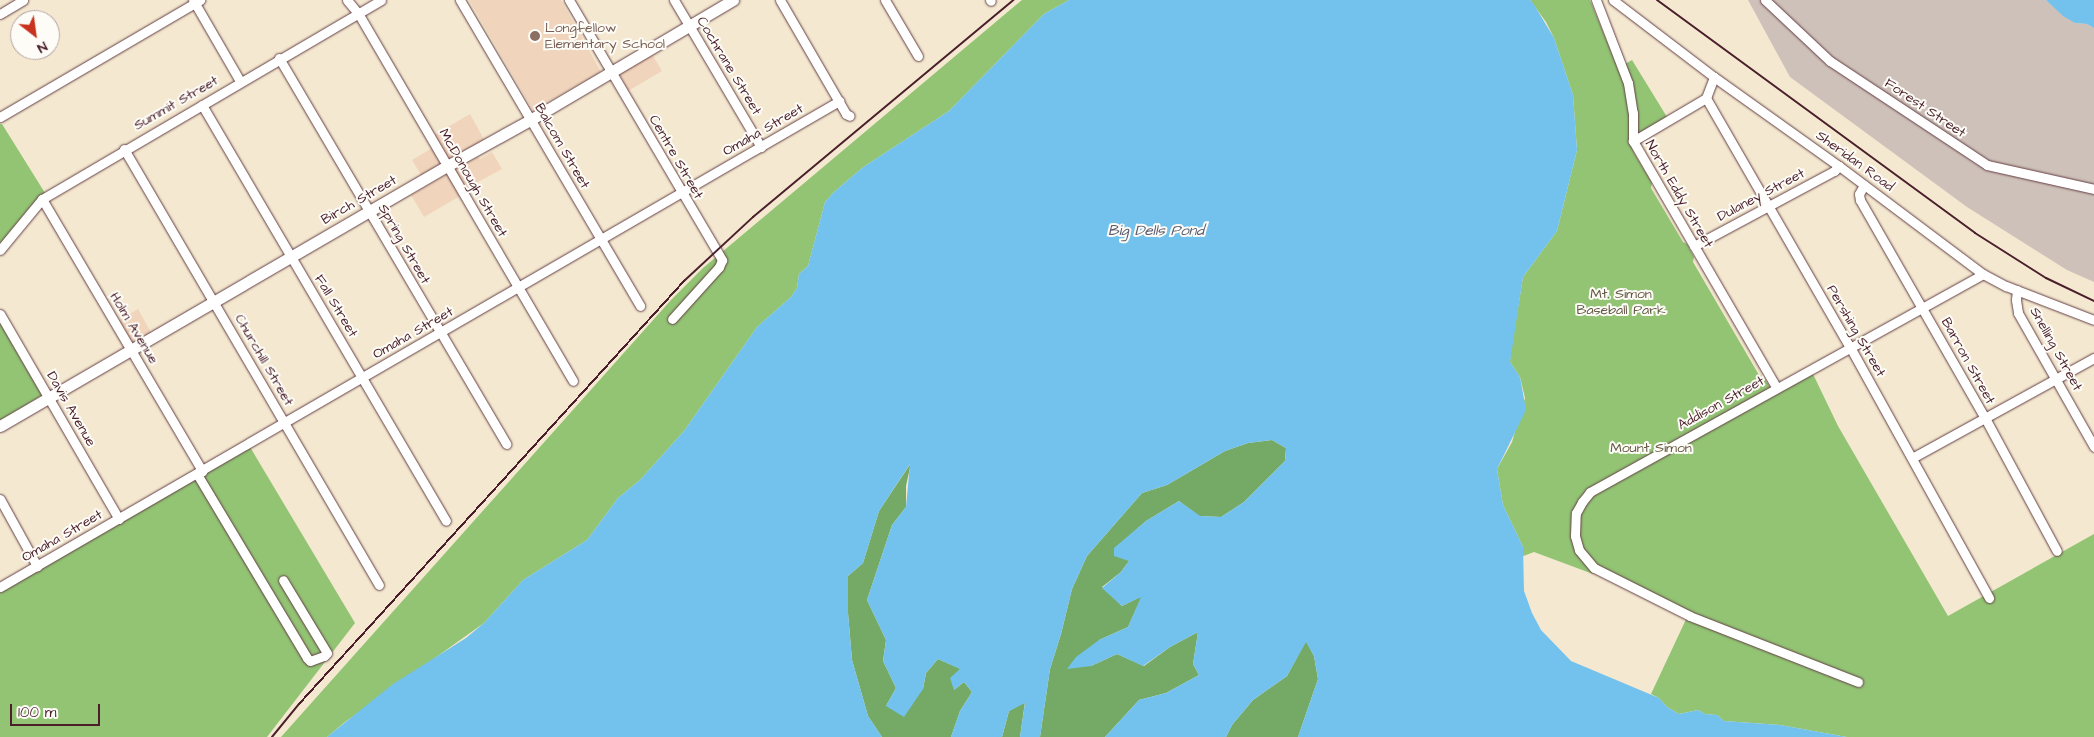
<!DOCTYPE html>
<style>
body{margin:0}
#map{position:relative;width:2094px;height:737px;overflow:hidden;background:#f4e8d0;font-family:"Architects Daughter",sans-serif}
div>[style]{position:absolute}
[style*='--x']{left:calc(var(--x)*1px);top:calc(var(--y)*1px);width:calc(var(--w)*1px);rotate:calc(var(--a)*1deg)}
.built>*{inset:0;background:#f0d5bc}
.industrial>*{inset:0;background:#cec1b9}
.green>*{inset:0;background:#92c474}
.forest>*{inset:0;background:#75aa66}
.water>*{inset:0;background:#72c2ed}
.roads{filter:drop-shadow(0 0 1px #643d44) drop-shadow(0 0 1px #643d44)}
.minor>*{height:9px;margin:-4.5px;padding:0 4.5px;transform-origin:4.5px;border-radius:4.5px;background:#fff}
.major>*{height:11px;margin:-5.5px;padding:0 5.5px;transform-origin:5.5px;border-radius:5.5px;background:#fff}
.rail>*{height:2px;margin:-1px;padding:0 1px;transform-origin:1px;border-radius:1px;background:#4a1f2b}
.dots>*{width:14px;height:14px;translate:-50% -50%;box-sizing:border-box;border:2px solid #fdfcf7;border-radius:50%}
span{translate:-50% -50%;white-space:nowrap;text-align:center;line-height:1.15;-webkit-text-stroke:4px #fdfcf7;paint-order:stroke}
.education-label{font-size:14px;color:#785e54}
.left{translate:0 -50%;text-align:left}
.street-label{font-size:14px;color:#4a1f2b}
.park-label{font-size:14px;color:#635945}
.water-label{font-size:15px;color:#58586f;font-style:italic}
.north{position:absolute;left:10px;top:10px;width:50px;height:50px;box-sizing:border-box;background:#fdfcf7;border:1px solid #b5a4a5;border-radius:50%;rotate:150deg;font-size:14px;font-weight:700;line-height:20px;text-align:center;color:#4a1f2b}
.north::after{content:'';display:block;margin:auto;width:18px;height:22px;background:#c8321e;clip-path:polygon(50% 0,100% 100%,50% 72%,0 100%)}
.scale{position:absolute;left:10px;top:704px;width:90px;height:22px;box-sizing:border-box;border:2px solid #4a1f2b;border-top:0;padding-left:6px;font-size:15px;line-height:18px;white-space:nowrap;color:#4a1f2b;-webkit-text-stroke:4px #fdfcf7;paint-order:stroke}
</style>
<div id="map">
<div class="built">
<div style="clip-path:polygon(469px 0,561px 0,601px 72px,533px 110px)"></div>
<div style="clip-path:polygon(652px 54px,662px 71px,628px 91px,620px 74px)"></div>
<div style="clip-path:polygon(470px 114px,485px 141px,423px 178px,412px 160px,439px 144px,434px 135px)"></div>
<div style="clip-path:polygon(492px 152px,502px 169px,458px 193px,460px 196px,424px 217px,411px 195px,478px 157px,480px 159px)"></div>
<div style="clip-path:polygon(138px 309px,152px 334px,134px 344px,131px 343px,118px 321px)"></div>
</div>
<div class="industrial">
<div style="clip-path:polygon(1748px 0,2046px 0,2075px 23px,2087px 24px,2094px 28px,2094px 282px,2067px 270px,1967px 207px,1790px 77px)"></div>
</div>
<div class="green">
<div style="clip-path:polygon(1022px 0,1069px 0,1044px 14px,949px 111px,862px 168px,834px 192px,825px 202px,808px 266px,799px 274px,797px 288px,791px 297px,757px 327px,684px 431px,640px 480px,618px 498px,587px 540px,523px 580px,484px 623px,345px 722px,327px 737px,281px 737px,671px 300px,703px 268px)"></div>
<div style="clip-path:polygon(1530px 0,1590px 0,1618px 68px,1632px 60px,1667px 117px,1630px 139px,1633px 151px,1652px 183px,1651px 188px,1683px 242px,1687px 244px,1694px 257px,1693px 262px,1759px 375px,1764px 377px,1774px 394px,1812px 372px,1838px 426px,1948px 616px,2094px 534px,2094px 737px,1847px 737px,1780px 725px,1724px 721px,1717px 715px,1705px 714px,1698px 710px,1679px 714px,1667px 707px,1659px 698px,1651px 694px,1689px 613px,1595px 567px,1593px 574px,1534px 552px,1523px 556px,1523px 547px,1503px 505px,1497px 469px,1512px 442px,1525px 398px,1520px 377px,1510px 362px,1511px 351px,1523px 277px,1557px 231px,1577px 150px,1573px 95px,1554px 38px,1546px 22px)"></div>
<div style="clip-path:polygon(0 124px,2px 124px,45px 193px,30px 207px,0 245px)"></div>
<div style="clip-path:polygon(0 320px,42px 395px,0 422px)"></div>
<div style="clip-path:polygon(250px 447px,355px 623px,267px 737px,0 737px,0 593px)"></div>
</div>
<div class="forest">
<div style="clip-path:polygon(1272px 440px,1286px 448px,1285px 461px,1244px 502px,1221px 517px,1199px 516px,1179px 501px,1146px 521px,1115px 548px,1129px 561px,1121px 572px,1102px 587px,1122px 606px,1142px 596px,1128px 627px,1099px 640px,1091px 666px,1117px 654px,1144px 666px,1170px 647px,1198px 632px,1193px 664px,1199px 675px,1166px 693px,1139px 700px,1105px 737px,1040px 737px,1050px 669px,1061px 634px,1072px 589px,1087px 556px,1142px 493px,1167px 485px,1225px 451px,1248px 443px)"></div>
<div style="clip-path:polygon(911px 463px,906px 486px,906px 507px,892px 525px,867px 600px,886px 640px,883px 661px,896px 688px,886px 706px,923px 689px,926px 673px,938px 659px,961px 669px,954px 690px,964px 682px,972px 692px,960px 711px,951px 737px,882px 737px,868px 716px,852px 660px,848px 613px,848px 576px,863px 563px,879px 511px)"></div>
<div style="clip-path:polygon(1306px 641px,1314px 656px,1318px 679px,1298px 737px,1226px 737px,1232px 725px,1253px 700px,1287px 676px)"></div>
<div style="clip-path:polygon(1025px 702px,1020px 737px,1002px 737px,1009px 711px)"></div>
</div>
<div class="water">
<div style="clip-path:polygon(1069px 0,1530px 0,1533px 3px,1554px 38px,1573px 95px,1577px 150px,1557px 231px,1523px 277px,1510px 362px,1520px 377px,1526px 410px,1497px 469px,1503px 505px,1523px 547px,1524px 591px,1532px 613px,1541px 630px,1571px 661px,1659px 698px,1667px 707px,1679px 714px,1698px 710px,1705px 714px,1717px 715px,1724px 721px,1780px 725px,1847px 737px,1298px 737px,1318px 679px,1314px 656px,1306px 642px,1287px 676px,1253px 700px,1232px 725px,1226px 737px,1105px 737px,1139px 700px,1166px 693px,1199px 675px,1193px 664px,1198px 632px,1170px 647px,1143px 666px,1117px 654px,1091px 666px,1067px 669px,1076px 657px,1099px 640px,1128px 627px,1141px 597px,1122px 606px,1102px 588px,1121px 572px,1129px 561px,1114px 556px,1114px 548px,1146px 521px,1179px 501px,1200px 516px,1221px 517px,1244px 502px,1285px 461px,1286px 448px,1272px 440px,1248px 443px,1225px 451px,1167px 485px,1142px 493px,1087px 556px,1072px 589px,1061px 634px,1050px 669px,1040px 737px,1020px 737px,1025px 703px,1009px 711px,1002px 737px,951px 737px,960px 711px,972px 692px,964px 682px,954px 690px,950px 678px,960px 669px,938px 659px,926px 673px,923px 689px,904px 717px,886px 706px,896px 688px,883px 661px,886px 640px,867px 600px,892px 525px,906px 507px,910px 464px,879px 511px,863px 563px,848px 576px,848px 613px,852px 660px,868px 716px,882px 737px,327px 737px,393px 684px,466px 638px,484px 623px,523px 580px,587px 540px,618px 498px,640px 480px,684px 431px,757px 327px,791px 297px,797px 288px,799px 274px,808px 266px,825px 202px,834px 192px,862px 168px,949px 111px,1044px 14px)"></div>
<div style="clip-path:polygon(2046px 0,2094px 0,2094px 28px,2087px 24px,2075px 23px,2063px 16px)"></div>
</div>
<div class="roads">
<div class="minor">
<div style="--x:193;--y:0;--w:94;--a:59.9"></div>
<div style="--x:347;--y:0;--w:17;--a:50"></div>
<div style="--x:358;--y:13;--w:426;--a:59.7"></div>
<div style="--x:460;--y:0;--w:355;--a:59.5"></div>
<div style="--x:569;--y:0;--w:302;--a:59.5"></div>
<div style="--x:722;--y:260;--w:8;--a:113"></div>
<div style="--x:719;--y:267;--w:70;--a:132.1"></div>
<div style="--x:674;--y:0;--w:171;--a:59.4"></div>
<div style="--x:780;--y:0;--w:132;--a:59.9"></div>
<div style="--x:846;--y:114;--w:4;--a:27"></div>
<div style="--x:885;--y:0;--w:65;--a:59.5"></div>
<div style="--x:990;--y:0;--w:1;--a:45"></div>
<div style="--x:1596;--y:0;--w:89;--a:68.9"></div>
<div style="--x:1628;--y:83;--w:30;--a:81"></div>
<div style="--x:1633;--y:113;--w:28;--a:90"></div>
<div style="--x:1633;--y:141;--w:285;--a:59.8"></div>
<div style="--x:1613;--y:0;--w:127;--a:37.3"></div>
<div style="--x:1714;--y:77;--w:153;--a:35.5"></div>
<div style="--x:1839;--y:166;--w:180;--a:36.9"></div>
<div style="--x:1983;--y:274;--w:26;--a:28"></div>
<div style="--x:2006;--y:286;--w:94;--a:21.1"></div>
<div style="--x:1765;--y:0;--w:89;--a:43.2"></div>
<div style="--x:1830;--y:61;--w:188;--a:33.5"></div>
<div style="--x:1987;--y:165;--w:110;--a:12.6"></div>
<div style="--x:0;--y:14;--w:27;--a:-31"></div>
<div style="--x:279;--y:58;--w:448;--a:59.5"></div>
<div style="--x:1714;--y:77;--w:22;--a:111"></div>
<div style="--x:1706;--y:98;--w:288;--a:60"></div>
<div style="--x:1850;--y:347;--w:287;--a:61"></div>
<div style="--x:202;--y:105;--w:482;--a:59.6"></div>
<div style="--x:0;--y:117;--w:232;--a:-30.3"></div>
<div style="--x:1633;--y:141;--w:85;--a:-30.5"></div>
<div style="--x:124;--y:149;--w:505;--a:59.68"></div>
<div style="--x:1864;--y:185;--w:10;--a:119"></div>
<div style="--x:1859;--y:194;--w:6;--a:81"></div>
<div style="--x:1860;--y:200;--w:251;--a:60.2"></div>
<div style="--x:1985;--y:418;--w:151;--a:61.6"></div>
<div style="--x:42;--y:199;--w:316;--a:59.5"></div>
<div style="--x:1694;--y:246;--w:159;--a:-28.2"></div>
<div style="--x:1834;--y:171;--w:7;--a:-45"></div>
<div style="--x:0;--y:250;--w:66;--a:-50.5"></div>
<div style="--x:42;--y:199;--w:393;--a:-30.4"></div>
<div style="--x:2017;--y:290;--w:10;--a:96"></div>
<div style="--x:2016;--y:300;--w:13;--a:81"></div>
<div style="--x:2018;--y:313;--w:154;--a:60.4"></div>
<div style="--x:0;--y:314;--w:237;--a:59.9"></div>
<div style="--x:1912;--y:458;--w:208;--a:-28.8"></div>
<div style="--x:197;--y:474;--w:214;--a:59.1"></div>
<div style="--x:307;--y:658;--w:4;--a:45"></div>
<div style="--x:310;--y:661;--w:15;--a:-20"></div>
<div style="--x:324;--y:656;--w:4;--a:-45"></div>
<div style="--x:327;--y:653;--w:85;--a:-121.1"></div>
<div style="--x:0;--y:499;--w:77;--a:61.1"></div>
<div style="--x:0;--y:587;--w:970;--a:-30.08"></div>
<div style="--x:1858;--y:682;--w:180;--a:-158.6"></div>
<div style="--x:1690;--y:616;--w:107;--a:-153.4"></div>
<div style="--x:1594;--y:568;--w:23;--a:-130"></div>
<div style="--x:1579;--y:550;--w:15;--a:-106"></div>
<div style="--x:1575;--y:536;--w:23;--a:-88"></div>
<div style="--x:1576;--y:513;--w:13;--a:-61"></div>
<div style="--x:1582;--y:502;--w:13;--a:-51"></div>
<div style="--x:1590;--y:492;--w:449;--a:-29"></div>
</div>
<div class="major">
<div style="--x:0;--y:426;--w:517;--a:-30.18"></div>
<div style="--x:447;--y:166;--w:95;--a:-29"></div>
<div style="--x:530;--y:120;--w:236;--a:-30.6"></div>
</div>
</div>
<div class="rail">
<div style="--x:1657;--y:0;--w:394;--a:36.2"></div>
<div style="--x:1975;--y:233;--w:84;--a:32.4"></div>
<div style="--x:2046;--y:278;--w:53;--a:25.6"></div>
<div style="--x:272;--y:737;--w:43;--a:-50.7"></div>
<div style="--x:299;--y:704;--w:573;--a:-47.69"></div>
<div style="--x:685;--y:280;--w:93;--a:-42.8"></div>
<div style="--x:753;--y:217;--w:339;--a:-39.8"></div>
</div>
<div class="dots">
<div style="left:535px;top:36px;background:#8d6e63"></div>
</div>
<div class="education-label">
<span class="left" style="left:545px;top:36px">Longfellow<br>Elementary School</span>
</div>
<div class="street-label">
<span style="left:729px;top:66px;rotate:59deg">Cochrane Street</span>
<span style="left:176px;top:103px;rotate:-30deg">Summit Street</span>
<span style="left:1925px;top:108px;rotate:34deg">Forest Street</span>
<span style="left:763px;top:130px;rotate:-30deg">Omaha Street</span>
<span style="left:562px;top:146px;rotate:60deg">Balcom Street</span>
<span style="left:676px;top:157px;rotate:60deg">Centre Street</span>
<span style="left:1855px;top:161px;rotate:36deg">Sheridan Road</span>
<span style="left:473px;top:183px;rotate:60deg">McDonough Street</span>
<span style="left:1679px;top:194px;rotate:60deg">North Eddy Street</span>
<span style="left:1761px;top:195px;rotate:-28deg">Dulaney Street</span>
<span style="left:359px;top:200px;rotate:-30deg">Birch Street</span>
<span style="left:404px;top:244px;rotate:60deg">Spring Street</span>
<span style="left:336px;top:306px;rotate:59deg">Fall Street</span>
<span style="left:134px;top:328px;rotate:59deg">Holm Avenue</span>
<span style="left:1856px;top:331px;rotate:60deg">Pershing Street</span>
<span style="left:413px;top:333px;rotate:-30deg">Omaha Street</span>
<span style="left:2056px;top:349px;rotate:61deg">Snelling Street</span>
<span style="left:264px;top:360px;rotate:60deg">Churchill Street</span>
<span style="left:1968px;top:361px;rotate:61deg">Barron Street</span>
<span style="left:1721px;top:403px;rotate:-29deg">Addison Street</span>
<span style="left:71px;top:409px;rotate:60deg">Davis Avenue</span>
<span style="left:62px;top:536px;rotate:-30deg">Omaha Street</span>
</div>
<div class="park-label">
<span style="left:1621px;top:302px">Mt. Simon<br>Baseball Park</span>
<span style="left:1651px;top:448px">Mount Simon</span>
</div>
<div class="water-label">
<span style="left:1156px;top:231px">Big Dells Pond</span>
</div>
<div class="north">N</div>
<div class="scale">100 m</div>
</div>
